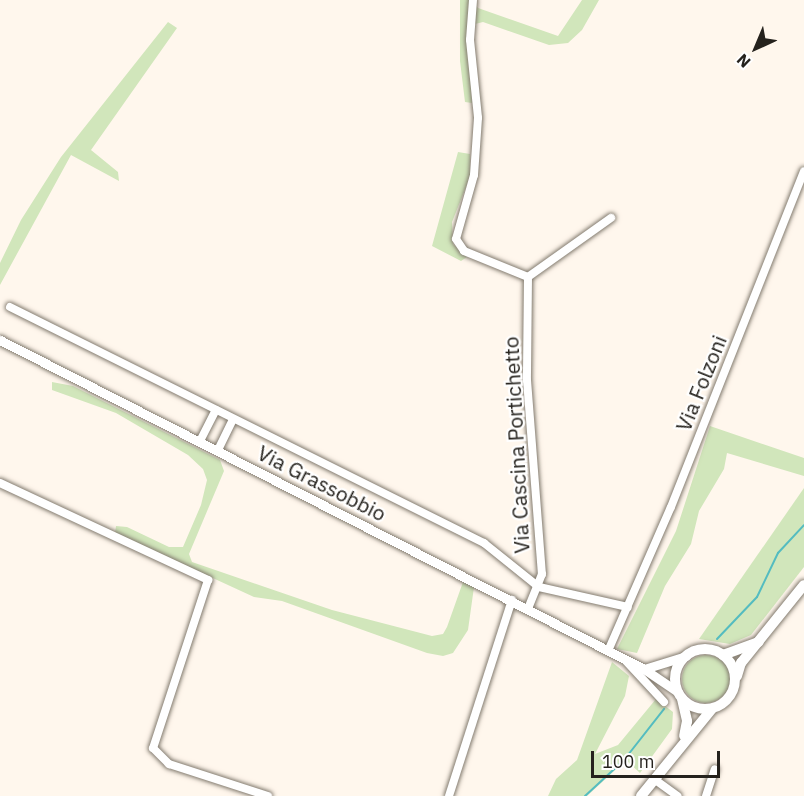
<!DOCTYPE html>
<style>
body{margin:0}
#map{position:relative;width:804px;height:796px;overflow:hidden;background:#fff7ed;font-family:"IBM Plex Sans",sans-serif}
div>[style]{position:absolute}
[style*='--x']{left:calc(var(--x)*1px);top:calc(var(--y)*1px);width:calc(var(--w)*1px);rotate:calc(var(--a)*1deg)}
.green>*{inset:0;background:#d1e6bb}
.round{border-radius:50%}
.stream>*{height:2px;margin:-1px;padding:0 1px;transform-origin:1px;border-radius:1px;background:#54bcc0}
.roads{filter:drop-shadow(0 0 2px #837b6f) drop-shadow(0 0 2px #837b6f)}
.minor>*{height:8px;margin:-4px;padding:0 4px;transform-origin:4px;border-radius:4px;background:#fff}
.tertiary>*{height:9px;margin:-4.5px;padding:0 4.5px;transform-origin:4.5px;border-radius:4.5px;background:#fff}
.secondary>*{height:10px;margin:-5px;padding:0 5px;transform-origin:5px;border-radius:5px;background:#fff}
.secondary>.ring{margin:-5px;padding:0;box-sizing:content-box;background:none;border:10px solid #fff;border-radius:50%}
span{translate:-50% -50%;white-space:nowrap;text-align:center;line-height:1.15;-webkit-text-stroke:4.5px #fff;paint-order:stroke}
.street-label{font-size:21px;color:#25221d}
.north{position:absolute;left:726px;top:18px;width:60px;height:60px;-webkit-text-stroke:4px #fff;paint-order:stroke;rotate:224deg;font-size:16px;font-weight:700;line-height:24px;text-align:center;color:#25221d}
.north::after{content:'';display:block;margin:auto;width:21px;height:27px;background:#25221d;clip-path:polygon(50% 0,100% 100%,50% 72%,0 100%)}
.scale{position:absolute;left:591px;top:751px;width:129px;height:27px;box-sizing:border-box;border:3px solid #25221d;border-top:0;padding-left:8px;font-size:18px;line-height:21px;white-space:nowrap;color:#25221d;-webkit-text-stroke:4px #fff;paint-order:stroke}
</style>
<div id="map">
<div class="green">
<div style="clip-path:polygon(460px 0,472px 0,478px 8px,558px 36px,582px 0,599px 0,582px 30px,568px 43px,549px 45px,483px 22px,467px 26px,472px 103px,465px 102px,460px 61px)"></div>
<div style="clip-path:polygon(168px 22px,177px 28px,91px 150px,118px 172px,119px 181px,71px 155px,0 285px,0 263px,21px 220px,61px 157px)"></div>
<div style="clip-path:polygon(458px 152px,470px 154px,470px 177px,452px 222px,453px 244px,467px 257px,461px 261px,432px 246px)"></div>
<div style="clip-path:polygon(52px 382px,73px 386px,220px 460px,224px 471px,189px 554px,192px 562px,332px 610px,432px 636px,443px 634px,447px 627px,463px 582px,474px 587px,468px 630px,453px 653px,443px 656px,427px 653px,282px 601px,254px 597px,115px 533px,116px 526px,127px 527px,169px 547px,183px 547px,201px 505px,207px 480px,203px 469px,188px 455px,116px 413px,52px 390px)"></div>
<div style="clip-path:polygon(710px 426px,804px 458px,804px 476px,727px 453px,724px 469px,699px 511px,691px 544px,665px 586px,637px 653px,617px 649px,676px 531px)"></div>
<div style="clip-path:polygon(804px 488px,804px 567px,751px 635px,730px 644px,699px 639px)"></div>
<div class="round" style="left:682px;top:655px;width:48px;height:48px"></div>
<div style="clip-path:polygon(612px 662px,629px 676px,625px 696px,595px 754px,618px 745px,656px 699px,673px 712px,672px 729px,640px 773px,626px 760px,587px 796px,548px 796px,556px 779px,577px 760px)"></div>
</div>
<div class="stream">
<div style="--x:717;--y:639;--w:58;--a:-46.4"></div>
<div style="--x:757;--y:597;--w:49;--a:-64.5"></div>
<div style="--x:778;--y:553;--w:38;--a:-47"></div>
<div style="--x:585;--y:796;--w:53;--a:-42.7"></div>
<div style="--x:624;--y:760;--w:65;--a:-51.9"></div>
</div>
<div class="roads">
<div class="minor">
<div style="--x:473;--y:0;--w:40;--a:94.3"></div>
<div style="--x:470;--y:40;--w:78;--a:84.1"></div>
<div style="--x:478;--y:118;--w:57;--a:94"></div>
<div style="--x:474;--y:175;--w:66;--a:105.7"></div>
<div style="--x:456;--y:239;--w:14;--a:56"></div>
<div style="--x:464;--y:251;--w:69;--a:22.1"></div>
<div style="--x:528;--y:277;--w:103;--a:90.6"></div>
<div style="--x:527;--y:380;--w:195;--a:85.6"></div>
<div style="--x:542;--y:574;--w:38;--a:112"></div>
<div style="--x:528;--y:277;--w:102;--a:-35.4"></div>
<div style="--x:10;--y:307;--w:530;--a:26.47"></div>
<div style="--x:484;--y:543;--w:70;--a:38.7"></div>
<div style="--x:539;--y:587;--w:91;--a:12.7"></div>
<div style="--x:200;--y:441;--w:35;--a:-63"></div>
<div style="--x:218;--y:450;--w:34;--a:-64"></div>
<div style="--x:0;--y:483;--w:230;--a:25"></div>
<div style="--x:208;--y:580;--w:177;--a:108.1"></div>
<div style="--x:153;--y:748;--w:23;--a:45"></div>
<div style="--x:169;--y:764;--w:104;--a:17.9"></div>
<div style="--x:608;--y:651;--w:157;--a:-66.4"></div>
<div style="--x:671;--y:507;--w:361;--a:-68.4"></div>
<div style="--x:626;--y:661;--w:56;--a:47.2"></div>
<div style="--x:654;--y:779;--w:29;--a:36"></div>
<div style="--x:449;--y:796;--w:206;--a:-72.2"></div>
<div style="--x:706;--y:796;--w:28;--a:-72"></div>
</div>
<div class="tertiary">
<div style="--x:0;--y:340;--w:723;--a:27.06"></div>
<div style="--x:644;--y:669;--w:41;--a:34.1"></div>
<div style="--x:644;--y:669;--w:44;--a:-17.2"></div>
</div>
<div class="secondary">
<div class="ring" style="left:675px;top:649px;width:50px;height:50px"></div>
<div style="--x:723;--y:655;--w:38;--a:-20"></div>
<div style="--x:737;--y:676;--w:14;--a:-73"></div>
<div style="--x:741;--y:663;--w:100;--a:-51.1"></div>
<div style="--x:682;--y:699;--w:23;--a:77"></div>
<div style="--x:687;--y:721;--w:15;--a:101"></div>
<div style="--x:641;--y:796;--w:112;--a:-50.8"></div>
</div>
</div>
<div class="street-label">
<span style="left:701px;top:383px;rotate:-68deg">Via Folzoni</span>
<span style="left:516px;top:445px;rotate:-93deg">Via Cascina Portichetto</span>
<span style="left:322px;top:483px;rotate:27deg">Via Grassobbio</span>
</div>
<div class="north">N</div>
<div class="scale">100 m</div>
</div>
